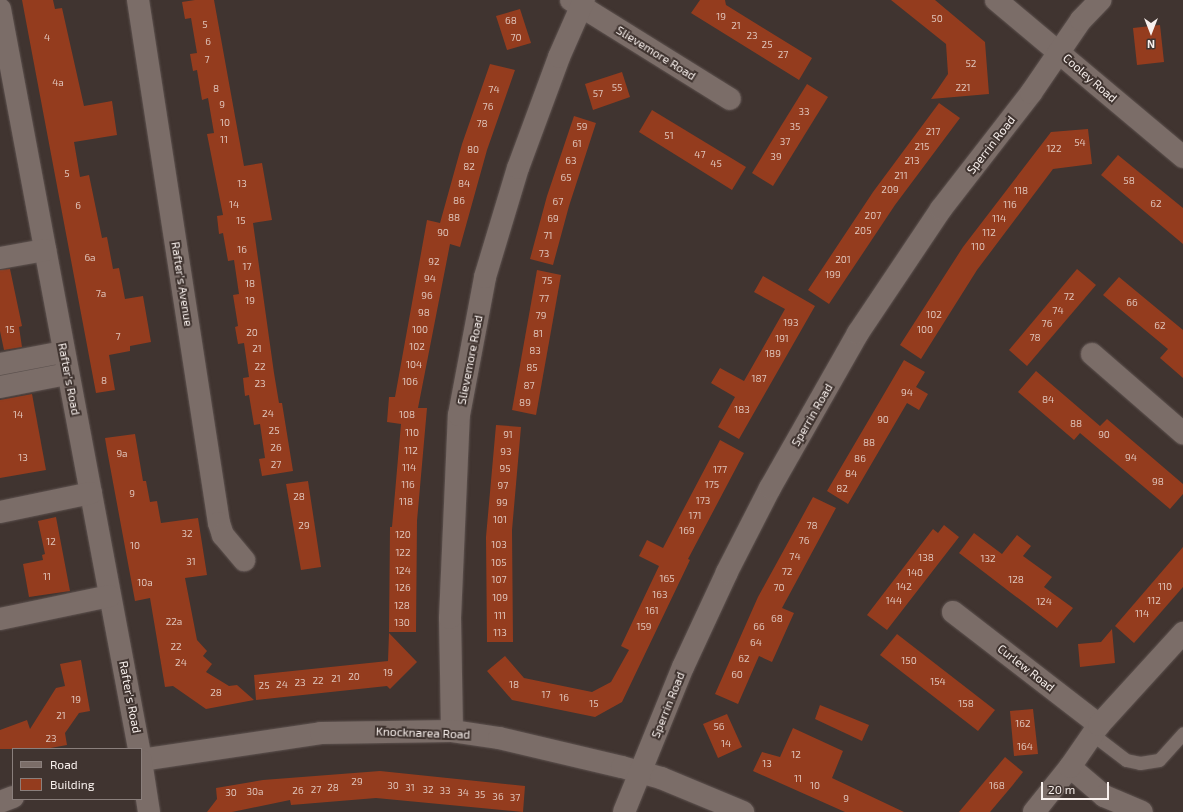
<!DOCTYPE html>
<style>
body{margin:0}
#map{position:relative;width:1183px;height:812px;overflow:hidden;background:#403430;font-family:"Exo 2",sans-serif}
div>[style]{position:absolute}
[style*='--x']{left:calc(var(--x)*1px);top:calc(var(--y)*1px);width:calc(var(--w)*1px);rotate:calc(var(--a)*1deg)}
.building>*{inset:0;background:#943c1e}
.roads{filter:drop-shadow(0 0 1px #5d524f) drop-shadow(0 0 1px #5d524f)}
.service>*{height:13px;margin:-6.5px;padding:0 6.5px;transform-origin:6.5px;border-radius:6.5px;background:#7b6d68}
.minor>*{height:22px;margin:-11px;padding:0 11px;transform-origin:11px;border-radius:11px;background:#7b6d68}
span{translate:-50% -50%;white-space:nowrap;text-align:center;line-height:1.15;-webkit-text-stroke:4px #403430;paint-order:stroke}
.number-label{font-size:10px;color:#dfc3b9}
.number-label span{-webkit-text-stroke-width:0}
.street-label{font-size:12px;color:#f8f0ed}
.legend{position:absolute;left:12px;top:748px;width:130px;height:52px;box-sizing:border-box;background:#403430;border:1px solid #8a7f7c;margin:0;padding:5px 7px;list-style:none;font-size:12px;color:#f8f0ed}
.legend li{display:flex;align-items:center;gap:8px;height:20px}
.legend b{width:20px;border:1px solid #8a7f7c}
.north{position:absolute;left:1131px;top:12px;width:40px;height:40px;-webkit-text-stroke:3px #403430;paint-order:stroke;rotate:180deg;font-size:11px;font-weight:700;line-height:16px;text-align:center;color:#f8f0ed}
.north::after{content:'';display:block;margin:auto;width:14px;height:18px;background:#f8f0ed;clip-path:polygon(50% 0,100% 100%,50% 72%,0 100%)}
.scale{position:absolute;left:1041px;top:782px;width:68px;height:18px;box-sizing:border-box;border:2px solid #f8f0ed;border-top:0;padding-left:5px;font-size:12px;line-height:14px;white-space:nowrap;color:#f8f0ed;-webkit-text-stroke:3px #403430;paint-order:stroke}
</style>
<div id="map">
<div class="building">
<div style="clip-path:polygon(22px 0,53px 0,55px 9px,62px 8px,84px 106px,112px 101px,117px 135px,74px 142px,80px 177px,89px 175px,102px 238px,107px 237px,113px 269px,119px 268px,125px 299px,143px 296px,151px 342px,130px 346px,130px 351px,109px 355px,115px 390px,96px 393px)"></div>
<div style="clip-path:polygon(195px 0,214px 0,244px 166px,262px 163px,272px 220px,253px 223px,274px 373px,279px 403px,282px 403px,293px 471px,262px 476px,259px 459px,265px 458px,260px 424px,254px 425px,249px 395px,245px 396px,243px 378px,249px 377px,244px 343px,238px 344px,235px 327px,238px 326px,233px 295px,239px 294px,234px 260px,228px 261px,223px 233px,219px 234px,217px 216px,223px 215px,207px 134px,214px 133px,208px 98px,202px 100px,197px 70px,193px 71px,190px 54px,197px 53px,191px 18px,185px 19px,182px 2px)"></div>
<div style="clip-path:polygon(700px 0,725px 0,726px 5px,812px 58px,799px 80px,691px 13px)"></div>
<div style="clip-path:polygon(891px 0,935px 0,985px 42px,989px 94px,931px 99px,948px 74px,946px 44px)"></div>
<div style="clip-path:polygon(520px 9px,531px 43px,507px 50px,496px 16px)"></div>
<div style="clip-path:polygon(1160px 25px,1164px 62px,1137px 65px,1133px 28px)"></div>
<div style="clip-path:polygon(490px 64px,515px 70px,487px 150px,460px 247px,450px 244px,418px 408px,427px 408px,417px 521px,416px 632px,389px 632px,390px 527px,392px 527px,401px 424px,387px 422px,389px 397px,395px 397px,427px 220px,440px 223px,462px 144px)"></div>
<div style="clip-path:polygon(622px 72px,630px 97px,593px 110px,585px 84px)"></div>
<div style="clip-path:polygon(807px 84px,828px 97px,773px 186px,752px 173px)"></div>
<div style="clip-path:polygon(939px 103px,960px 118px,895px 205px,829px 304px,808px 290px,873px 192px)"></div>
<div style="clip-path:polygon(652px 110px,746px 167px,732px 190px,639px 132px)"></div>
<div style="clip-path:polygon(574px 116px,596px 123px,569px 206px,553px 265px,530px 259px,547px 196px)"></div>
<div style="clip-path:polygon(1088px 129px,1092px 164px,1053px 169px,977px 270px,921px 359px,900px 345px,963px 247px,1051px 132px)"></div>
<div style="clip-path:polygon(1118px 155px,1183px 208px,1183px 244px,1101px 175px)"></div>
<div style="clip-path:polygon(10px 269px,22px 326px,19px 327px,22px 347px,4px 350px,0 331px,0 270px)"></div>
<div style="clip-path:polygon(1077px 269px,1096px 285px,1027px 366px,1009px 350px)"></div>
<div style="clip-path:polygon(537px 270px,561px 275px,536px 415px,512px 410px)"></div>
<div style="clip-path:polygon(763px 276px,815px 306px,739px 439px,718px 427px,735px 397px,711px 383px,720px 368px,744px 381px,785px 309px,754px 292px)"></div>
<div style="clip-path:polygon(1119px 277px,1183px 330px,1183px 378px,1160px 358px,1168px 349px,1103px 295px)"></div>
<div style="clip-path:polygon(904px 360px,925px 372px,916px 387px,928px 394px,919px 410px,907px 403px,848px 504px,827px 491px)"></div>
<div style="clip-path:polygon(1036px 371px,1100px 426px,1107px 419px,1183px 484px,1183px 494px,1170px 509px,1080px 433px,1074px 440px,1018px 392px)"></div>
<div style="clip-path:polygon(32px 394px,46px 470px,0 478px,0 400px)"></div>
<div style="clip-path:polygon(496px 425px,521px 427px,512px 530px,513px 642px,487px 642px,486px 537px)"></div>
<div style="clip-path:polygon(135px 434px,143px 481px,146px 481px,150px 502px,157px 501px,161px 523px,198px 518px,207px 575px,185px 578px,197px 640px,207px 651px,203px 656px,212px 664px,206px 672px,229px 686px,237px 685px,254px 700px,206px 709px,173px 686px,165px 687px,150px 598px,135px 601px,107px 450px,105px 438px)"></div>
<div style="clip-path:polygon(720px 440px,744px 453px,688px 559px,690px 560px,622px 702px,595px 717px,512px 700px,487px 671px,505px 656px,524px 678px,592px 692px,611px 682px,629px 650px,621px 646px,659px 566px,639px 556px,647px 540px,663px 548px)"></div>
<div style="clip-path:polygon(308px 481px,321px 567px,301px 570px,286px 484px)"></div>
<div style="clip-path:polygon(813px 497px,836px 508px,782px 608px,794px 613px,772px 662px,759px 656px,738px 704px,715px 694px,758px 597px)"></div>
<div style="clip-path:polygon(56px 517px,70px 591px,29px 597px,23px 564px,43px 560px,42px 555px,45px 554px,38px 521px)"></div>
<div style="clip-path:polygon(944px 525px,959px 537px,887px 630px,867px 615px,933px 529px,938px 533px)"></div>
<div style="clip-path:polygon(974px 533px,1002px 554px,1017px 535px,1031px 546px,1023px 556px,1052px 577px,1044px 587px,1073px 608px,1057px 628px,959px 553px)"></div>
<div style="clip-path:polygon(1183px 547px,1183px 587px,1134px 643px,1115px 626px)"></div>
<div style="clip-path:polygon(1112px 629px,1115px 663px,1080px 667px,1078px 644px,1101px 642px)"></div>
<div style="clip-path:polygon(389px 633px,417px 662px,390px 689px,387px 686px,256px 700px,254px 675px,388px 661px)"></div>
<div style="clip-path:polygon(897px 634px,995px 710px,978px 731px,880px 655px)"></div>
<div style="clip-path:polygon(81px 660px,90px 711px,79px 713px,65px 733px,67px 745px,45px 749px,0 749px,0 730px,27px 720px,30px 729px,56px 688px,65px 686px,60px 664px)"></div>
<div style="clip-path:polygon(820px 705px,869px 725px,862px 741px,815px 719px)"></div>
<div style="clip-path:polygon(1033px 709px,1038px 754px,1014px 756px,1010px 711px)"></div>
<div style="clip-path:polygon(727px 714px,742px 747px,718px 758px,703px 724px)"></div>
<div style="clip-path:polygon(793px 728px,843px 751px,832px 778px,904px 812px,845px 812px,753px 771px,762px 752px,780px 757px)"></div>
<div style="clip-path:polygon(1005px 757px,1023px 772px,1012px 786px,990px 812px,959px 812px)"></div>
<div style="clip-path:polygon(380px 771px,525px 786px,523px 812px,376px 798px,291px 805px,290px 800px,232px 812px,207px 812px,217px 799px,216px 788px,263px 780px)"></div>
</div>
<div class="roads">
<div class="service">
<div style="--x:1092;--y:734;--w:43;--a:37.4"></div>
<div style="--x:1126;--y:760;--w:14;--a:12"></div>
<div style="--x:1140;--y:763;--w:19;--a:-9"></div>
<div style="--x:1159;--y:760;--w:36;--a:-48"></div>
</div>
<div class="minor">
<div style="--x:138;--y:0;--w:529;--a:81.2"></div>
<div style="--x:219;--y:523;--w:13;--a:72"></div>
<div style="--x:223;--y:535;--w:33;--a:50"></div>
<div style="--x:571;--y:0;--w:187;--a:31.9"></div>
<div style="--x:996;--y:0;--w:244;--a:40"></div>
<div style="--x:0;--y:9;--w:753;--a:79.36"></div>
<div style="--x:0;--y:258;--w:46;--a:-10.1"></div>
<div style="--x:1092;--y:354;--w:121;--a:41"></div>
<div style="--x:0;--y:364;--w:64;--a:-10.8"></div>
<div style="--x:0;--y:387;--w:68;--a:-11"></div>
<div style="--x:0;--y:512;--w:93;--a:-11.8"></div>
<div style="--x:953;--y:612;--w:185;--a:37.7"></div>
<div style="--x:0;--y:619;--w:112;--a:-11.8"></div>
<div style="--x:452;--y:731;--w:113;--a:-91"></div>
<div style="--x:450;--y:618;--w:203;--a:-87.5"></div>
<div style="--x:459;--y:415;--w:140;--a:-79.3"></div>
<div style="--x:485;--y:277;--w:114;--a:-73.2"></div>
<div style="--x:518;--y:168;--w:118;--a:-69.7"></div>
<div style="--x:559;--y:57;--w:62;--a:-66.3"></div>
<div style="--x:141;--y:760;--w:182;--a:-8.5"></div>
<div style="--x:321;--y:733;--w:131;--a:-0.9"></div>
<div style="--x:452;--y:731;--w:48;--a:8.5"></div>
<div style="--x:499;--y:738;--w:126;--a:13.3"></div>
<div style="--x:622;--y:767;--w:41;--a:15.8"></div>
<div style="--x:661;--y:778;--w:89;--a:22.5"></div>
<div style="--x:141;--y:761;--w:52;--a:81.1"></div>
<div style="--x:1070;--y:767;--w:45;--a:40.5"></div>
<div style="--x:1104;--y:796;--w:41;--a:22.8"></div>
<div style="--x:0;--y:802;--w:14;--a:-21"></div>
<div style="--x:624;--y:812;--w:157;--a:-67.9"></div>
<div style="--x:683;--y:667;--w:105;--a:-65.1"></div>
<div style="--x:727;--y:572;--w:94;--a:-62.9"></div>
<div style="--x:770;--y:488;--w:178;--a:-60.4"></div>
<div style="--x:858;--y:333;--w:149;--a:-56.2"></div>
<div style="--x:941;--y:209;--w:147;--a:-52.2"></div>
<div style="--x:1031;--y:93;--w:88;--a:-55.6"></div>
<div style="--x:1081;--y:20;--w:28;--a:-46"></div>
<div style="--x:1034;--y:812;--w:58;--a:-51.3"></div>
<div style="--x:1070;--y:767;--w:51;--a:-55.4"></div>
<div style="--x:1099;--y:725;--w:125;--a:-47.6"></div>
</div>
</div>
<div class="number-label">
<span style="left:721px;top:17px">19</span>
<span style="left:937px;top:19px">50</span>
<span style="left:511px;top:21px">68</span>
<span style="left:205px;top:25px">5</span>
<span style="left:736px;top:26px">21</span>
<span style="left:752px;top:36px">23</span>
<span style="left:47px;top:38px">4</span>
<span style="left:516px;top:38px">70</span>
<span style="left:208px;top:42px">6</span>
<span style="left:767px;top:45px">25</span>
<span style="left:783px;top:55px">27</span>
<span style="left:207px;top:60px">7</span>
<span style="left:971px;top:64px">52</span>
<span style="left:58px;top:83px">4a</span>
<span style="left:617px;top:88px">55</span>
<span style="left:963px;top:88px">221</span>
<span style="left:216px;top:89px">8</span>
<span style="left:494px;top:90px">74</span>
<span style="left:598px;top:94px">57</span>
<span style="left:222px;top:105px">9</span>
<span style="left:488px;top:107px">76</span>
<span style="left:804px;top:112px">33</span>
<span style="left:225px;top:123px">10</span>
<span style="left:482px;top:124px">78</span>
<span style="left:582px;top:127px">59</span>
<span style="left:795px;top:127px">35</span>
<span style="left:933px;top:132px">217</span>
<span style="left:669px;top:136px">51</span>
<span style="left:224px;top:140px">11</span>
<span style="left:785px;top:142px">37</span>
<span style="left:1080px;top:143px">54</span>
<span style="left:577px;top:144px">61</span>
<span style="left:922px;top:147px">215</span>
<span style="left:1054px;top:149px">122</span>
<span style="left:473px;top:150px">80</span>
<span style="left:700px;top:155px">47</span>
<span style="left:776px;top:157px">39</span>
<span style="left:571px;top:161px">63</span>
<span style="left:912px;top:161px">213</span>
<span style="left:716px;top:164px">45</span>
<span style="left:469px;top:167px">82</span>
<span style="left:67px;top:174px">5</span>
<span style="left:901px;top:176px">211</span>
<span style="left:566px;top:178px">65</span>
<span style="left:1129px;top:181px">58</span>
<span style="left:242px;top:184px">13</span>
<span style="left:464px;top:184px">84</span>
<span style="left:890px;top:190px">209</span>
<span style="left:1021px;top:191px">118</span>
<span style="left:459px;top:201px">86</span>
<span style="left:558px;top:202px">67</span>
<span style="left:1156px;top:204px">62</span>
<span style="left:234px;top:205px">14</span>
<span style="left:1010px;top:205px">116</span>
<span style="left:78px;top:206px">6</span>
<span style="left:873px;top:216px">207</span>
<span style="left:454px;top:218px">88</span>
<span style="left:553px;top:219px">69</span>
<span style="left:999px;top:219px">114</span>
<span style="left:241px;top:221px">15</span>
<span style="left:863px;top:231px">205</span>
<span style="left:443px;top:233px">90</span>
<span style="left:989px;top:233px">112</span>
<span style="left:548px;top:236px">71</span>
<span style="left:978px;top:247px">110</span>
<span style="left:242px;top:250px">16</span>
<span style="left:544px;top:254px">73</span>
<span style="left:90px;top:258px">6a</span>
<span style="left:843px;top:260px">201</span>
<span style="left:434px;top:262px">92</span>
<span style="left:247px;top:267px">17</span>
<span style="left:833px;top:275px">199</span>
<span style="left:430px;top:279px">94</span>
<span style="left:547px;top:281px">75</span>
<span style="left:250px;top:284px">18</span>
<span style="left:101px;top:294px">7a</span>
<span style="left:427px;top:296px">96</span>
<span style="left:1069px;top:297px">72</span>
<span style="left:544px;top:299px">77</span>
<span style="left:250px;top:301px">19</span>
<span style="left:1132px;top:303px">66</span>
<span style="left:1058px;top:311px">74</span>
<span style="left:424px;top:313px">98</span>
<span style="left:934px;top:315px">102</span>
<span style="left:541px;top:316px">79</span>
<span style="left:791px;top:323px">193</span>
<span style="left:1047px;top:324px">76</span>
<span style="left:1160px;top:326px">62</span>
<span style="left:10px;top:330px">15</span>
<span style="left:420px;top:330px">100</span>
<span style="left:925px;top:330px">100</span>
<span style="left:252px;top:333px">20</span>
<span style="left:538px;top:334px">81</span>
<span style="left:118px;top:337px">7</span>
<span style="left:1035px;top:338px">78</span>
<span style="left:782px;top:339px">191</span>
<span style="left:417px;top:347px">102</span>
<span style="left:257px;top:349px">21</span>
<span style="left:535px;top:351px">83</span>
<span style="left:773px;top:354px">189</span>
<span style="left:414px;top:365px">104</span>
<span style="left:260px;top:367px">22</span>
<span style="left:532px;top:368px">85</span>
<span style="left:759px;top:379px">187</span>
<span style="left:104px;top:381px">8</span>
<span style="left:410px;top:382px">106</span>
<span style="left:260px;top:384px">23</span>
<span style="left:529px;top:386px">87</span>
<span style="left:907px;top:393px">94</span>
<span style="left:1048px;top:400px">84</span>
<span style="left:525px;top:403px">89</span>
<span style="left:742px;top:410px">183</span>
<span style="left:268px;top:414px">24</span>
<span style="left:18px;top:415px">14</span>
<span style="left:407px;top:415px">108</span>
<span style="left:883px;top:420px">90</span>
<span style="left:1076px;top:424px">88</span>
<span style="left:274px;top:431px">25</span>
<span style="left:412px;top:433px">110</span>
<span style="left:508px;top:435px">91</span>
<span style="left:1104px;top:435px">90</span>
<span style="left:869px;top:443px">88</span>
<span style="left:276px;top:448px">26</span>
<span style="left:411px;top:451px">112</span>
<span style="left:506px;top:452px">93</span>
<span style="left:122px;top:454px">9a</span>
<span style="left:23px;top:458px">13</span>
<span style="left:1131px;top:458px">94</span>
<span style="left:860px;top:459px">86</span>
<span style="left:276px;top:465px">27</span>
<span style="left:409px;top:468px">114</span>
<span style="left:505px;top:469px">95</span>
<span style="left:720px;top:470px">177</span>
<span style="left:851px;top:474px">84</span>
<span style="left:1158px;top:482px">98</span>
<span style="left:408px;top:485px">116</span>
<span style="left:712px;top:485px">175</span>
<span style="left:503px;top:486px">97</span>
<span style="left:842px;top:489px">82</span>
<span style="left:132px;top:494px">9</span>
<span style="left:299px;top:497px">28</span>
<span style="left:703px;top:501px">173</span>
<span style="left:406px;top:502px">118</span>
<span style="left:502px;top:503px">99</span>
<span style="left:695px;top:516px">171</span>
<span style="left:500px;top:520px">101</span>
<span style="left:304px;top:526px">29</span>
<span style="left:812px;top:526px">78</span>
<span style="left:687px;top:531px">169</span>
<span style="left:187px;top:534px">32</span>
<span style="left:403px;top:535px">120</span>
<span style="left:804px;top:541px">76</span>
<span style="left:51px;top:542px">12</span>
<span style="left:499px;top:545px">103</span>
<span style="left:135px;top:546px">10</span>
<span style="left:403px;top:553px">122</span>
<span style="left:795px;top:557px">74</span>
<span style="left:926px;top:558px">138</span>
<span style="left:988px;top:559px">132</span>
<span style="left:191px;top:562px">31</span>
<span style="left:499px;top:563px">105</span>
<span style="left:403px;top:571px">124</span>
<span style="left:787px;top:572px">72</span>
<span style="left:915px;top:573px">140</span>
<span style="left:47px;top:577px">11</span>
<span style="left:667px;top:579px">165</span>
<span style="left:499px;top:580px">107</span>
<span style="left:1016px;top:580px">128</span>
<span style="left:145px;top:583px">10a</span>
<span style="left:904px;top:587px">142</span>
<span style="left:1165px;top:587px">110</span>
<span style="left:403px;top:588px">126</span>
<span style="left:779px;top:588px">70</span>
<span style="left:660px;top:595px">163</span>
<span style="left:500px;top:598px">109</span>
<span style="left:894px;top:601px">144</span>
<span style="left:1154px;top:601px">112</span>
<span style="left:1044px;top:602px">124</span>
<span style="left:402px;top:606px">128</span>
<span style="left:652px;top:611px">161</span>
<span style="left:1142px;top:614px">114</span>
<span style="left:500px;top:616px">111</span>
<span style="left:777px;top:619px">68</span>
<span style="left:174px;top:622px">22a</span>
<span style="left:402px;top:623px">130</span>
<span style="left:644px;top:627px">159</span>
<span style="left:759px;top:627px">66</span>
<span style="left:500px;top:633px">113</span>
<span style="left:756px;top:643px">64</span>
<span style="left:176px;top:647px">22</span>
<span style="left:744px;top:659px">62</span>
<span style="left:909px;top:661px">150</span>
<span style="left:181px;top:663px">24</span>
<span style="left:388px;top:673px">19</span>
<span style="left:737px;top:675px">60</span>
<span style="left:354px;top:677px">20</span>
<span style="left:336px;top:679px">21</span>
<span style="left:318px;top:681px">22</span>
<span style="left:938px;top:682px">154</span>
<span style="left:300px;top:683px">23</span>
<span style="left:282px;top:685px">24</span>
<span style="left:514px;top:685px">18</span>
<span style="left:264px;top:686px">25</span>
<span style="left:216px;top:693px">28</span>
<span style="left:546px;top:695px">17</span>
<span style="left:564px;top:698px">16</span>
<span style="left:76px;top:700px">19</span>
<span style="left:594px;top:704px">15</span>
<span style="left:966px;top:704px">158</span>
<span style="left:61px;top:716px">21</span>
<span style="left:1023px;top:724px">162</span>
<span style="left:719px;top:727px">56</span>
<span style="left:51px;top:739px">23</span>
<span style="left:726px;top:744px">14</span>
<span style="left:1025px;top:747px">164</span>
<span style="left:796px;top:755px">12</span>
<span style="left:767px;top:764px">13</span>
<span style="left:798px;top:779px">11</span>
<span style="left:357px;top:782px">29</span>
<span style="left:393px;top:786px">30</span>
<span style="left:815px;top:786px">10</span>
<span style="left:997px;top:786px">168</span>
<span style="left:333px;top:788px">28</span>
<span style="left:410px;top:788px">31</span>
<span style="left:316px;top:790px">27</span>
<span style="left:428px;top:790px">32</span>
<span style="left:298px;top:791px">26</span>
<span style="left:445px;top:791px">33</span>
<span style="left:255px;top:792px">30a</span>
<span style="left:231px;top:793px">30</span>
<span style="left:463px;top:793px">34</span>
<span style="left:480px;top:795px">35</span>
<span style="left:498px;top:797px">36</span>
<span style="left:515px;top:798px">37</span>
<span style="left:846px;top:799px">9</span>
</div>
<div class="street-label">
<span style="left:656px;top:53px;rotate:32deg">Slievemore Road</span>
<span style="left:1090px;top:78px;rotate:41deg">Cooley Road</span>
<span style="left:991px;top:145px;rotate:-52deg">Sperrin Road</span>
<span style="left:182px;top:284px;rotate:81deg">Rafter's Avenue</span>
<span style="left:470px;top:360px;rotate:-79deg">Slievemore Road</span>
<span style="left:69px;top:379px;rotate:79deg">Rafter's Road</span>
<span style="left:812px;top:415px;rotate:-60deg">Sperrin Road</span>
<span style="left:1026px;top:668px;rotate:38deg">Curlew Road</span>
<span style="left:130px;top:697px;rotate:79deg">Rafter's Road</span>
<span style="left:668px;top:705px;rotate:-68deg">Sperrin Road</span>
<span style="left:423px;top:733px;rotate:2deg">Knocknarea Road</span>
</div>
<ul class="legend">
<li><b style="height:5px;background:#7b6d68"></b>Road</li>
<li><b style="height:11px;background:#943c1e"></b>Building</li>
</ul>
<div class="north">N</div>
<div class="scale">20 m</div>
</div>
